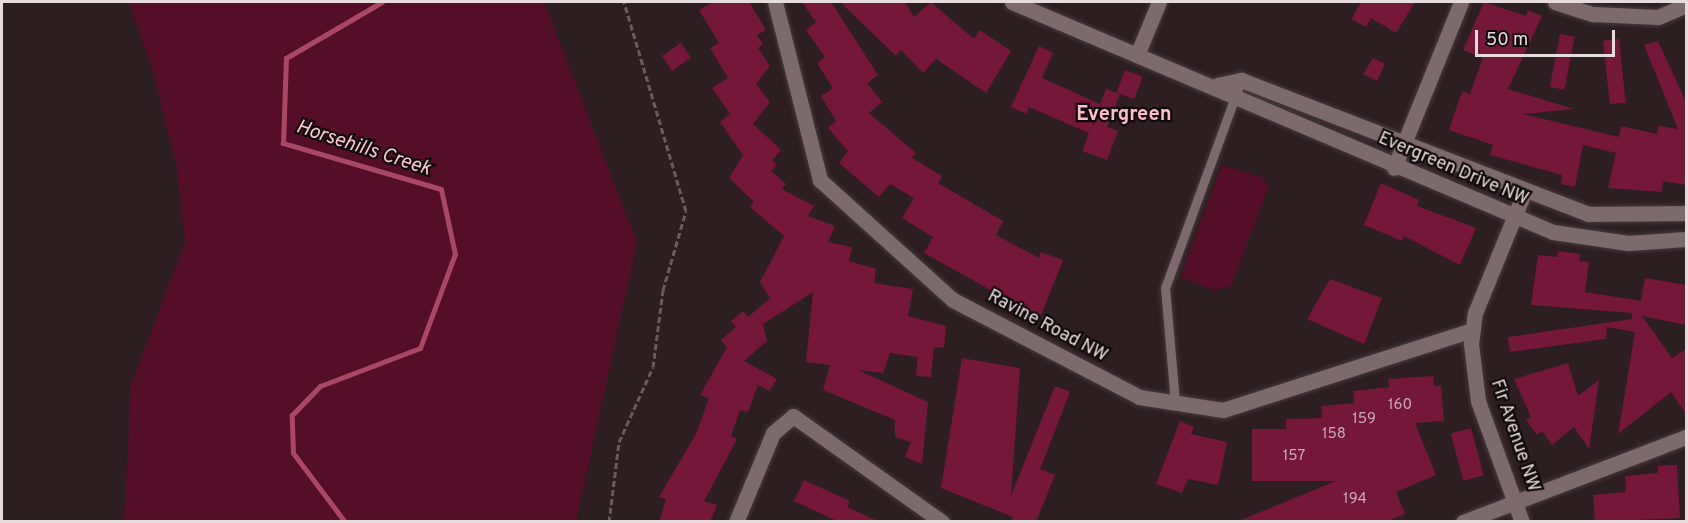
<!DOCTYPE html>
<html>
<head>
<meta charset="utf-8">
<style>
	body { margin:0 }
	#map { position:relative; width:1688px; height:523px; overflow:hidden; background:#2d1e21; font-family:Overpass,sans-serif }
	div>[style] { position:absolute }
	.green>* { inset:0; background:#550e28 }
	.stream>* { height:5px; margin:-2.5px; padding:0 2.5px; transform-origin:2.5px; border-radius:2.5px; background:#a84864 }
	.building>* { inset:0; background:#741739; transform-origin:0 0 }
	.path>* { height:3px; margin-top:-1.5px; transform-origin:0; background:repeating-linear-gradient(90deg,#685a5d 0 6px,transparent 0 9px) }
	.roads { filter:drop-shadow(0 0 2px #463b3d) drop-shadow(0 0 2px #463b3d) }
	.service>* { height:9px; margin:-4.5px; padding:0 4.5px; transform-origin:4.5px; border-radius:4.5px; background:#7c6a6d }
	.minor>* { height:15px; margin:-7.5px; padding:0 7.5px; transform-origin:7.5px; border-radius:7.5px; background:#7c6a6d }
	span { translate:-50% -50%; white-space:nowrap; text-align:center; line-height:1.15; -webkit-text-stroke:4.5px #110a0b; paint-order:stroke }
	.number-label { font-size:15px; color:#caaab4 }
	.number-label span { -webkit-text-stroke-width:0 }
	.street-label { font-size:18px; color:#e6dbdd }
	.neighbourhood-label { font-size:20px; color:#febbca; font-weight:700 }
	.water-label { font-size:20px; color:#fcc6d1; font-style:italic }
	.frame { position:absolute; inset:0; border:3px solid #e6dbdd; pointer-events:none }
	.scale { position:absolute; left:1475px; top:30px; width:140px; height:27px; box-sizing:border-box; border:3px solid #e6dbdd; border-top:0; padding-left:8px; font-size:18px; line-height:21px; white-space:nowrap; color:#e6dbdd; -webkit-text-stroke:4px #110a0b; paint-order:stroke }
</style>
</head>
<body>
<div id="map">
	<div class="green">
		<div style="clip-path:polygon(128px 2px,544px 2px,637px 242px,576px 521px,124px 521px,131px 385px,185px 242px,177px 168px,150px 61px)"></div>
		<div style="clip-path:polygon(1222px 165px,1264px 178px,1268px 189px,1231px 286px,1214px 290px,1180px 277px)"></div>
	</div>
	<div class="stream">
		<div style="left:345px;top:522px;width:86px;rotate:-127deg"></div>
		<div style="left:293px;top:453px;width:38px;rotate:-92deg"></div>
		<div style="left:292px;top:415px;width:40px;rotate:-46deg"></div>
		<div style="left:320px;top:386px;width:107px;rotate:-20.8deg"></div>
		<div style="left:420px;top:348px;width:100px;rotate:-69.6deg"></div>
		<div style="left:455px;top:254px;width:66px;rotate:-102.2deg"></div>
		<div style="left:441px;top:189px;width:165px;rotate:-163.8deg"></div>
		<div style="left:283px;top:143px;width:85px;rotate:-88deg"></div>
		<div style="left:286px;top:58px;width:111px;rotate:-30.3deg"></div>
	</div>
	<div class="building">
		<div style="clip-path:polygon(713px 2px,749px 2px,766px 30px,757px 35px,763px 44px,758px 48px,770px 66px,756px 84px,770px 102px,753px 124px,781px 150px,772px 160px,777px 165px,771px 171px,786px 184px,782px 189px,814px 206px,808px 216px,835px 226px,828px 242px,852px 247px,849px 261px,876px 269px,874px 283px,913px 289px,908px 316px,946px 326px,944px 348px,934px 347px,931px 377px,916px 376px,918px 357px,890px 353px,883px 373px,858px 370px,928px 402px,922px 464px,905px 457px,911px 442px,895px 437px,895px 420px,823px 390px,830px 365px,806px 362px,813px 292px,763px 324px,767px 341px,744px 361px,777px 379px,770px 391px,758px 385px,748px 412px,740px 410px,731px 436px,737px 439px,704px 501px,717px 505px,710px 522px,659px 522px,666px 499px,659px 497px,696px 434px,709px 398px,700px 395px,727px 347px,721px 340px,736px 327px,731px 321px,743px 311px,748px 317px,770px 298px,760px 282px,784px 236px,750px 207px,754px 202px,729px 178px,743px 155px,720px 122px,730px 114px,712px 88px,728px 78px,710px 48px,719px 43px,699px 10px)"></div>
		<div style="clip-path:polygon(802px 2px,831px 2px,878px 75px,867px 83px,882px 102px,869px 113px,916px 153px,912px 158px,942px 176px,938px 183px,1003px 221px,996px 235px,1039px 258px,1041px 252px,1063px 260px,1041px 315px,992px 296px,994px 292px,924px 253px,933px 237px,902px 218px,914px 198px,890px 184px,879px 197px,839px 163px,848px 151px,828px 128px,836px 121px,821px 96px,833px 88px,817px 63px,825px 57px,806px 30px,816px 22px)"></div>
		<div style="clip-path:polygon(840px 2px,905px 2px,914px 17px,931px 2px,974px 39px,980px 30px,1011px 51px,986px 93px,936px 59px,923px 73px,901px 50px,896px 56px)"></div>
		<div style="clip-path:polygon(1361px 2px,1415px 2px,1396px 33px,1371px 18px,1366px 27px,1351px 19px)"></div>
		<div style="clip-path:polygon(1484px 2px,1526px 16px,1528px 10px,1542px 16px,1508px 89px,1574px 109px,1523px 114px,1619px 137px,1621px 126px,1657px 134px,1658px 126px,1678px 129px,1644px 45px,1658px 41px,1686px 102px,1686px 185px,1663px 181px,1662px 192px,1608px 188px,1616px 153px,1583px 145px,1575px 187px,1561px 184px,1562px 175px,1490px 155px,1493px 145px,1449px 130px,1462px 91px,1470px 94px,1483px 58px,1463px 50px)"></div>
		<div style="left:1560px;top:34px;width:15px;height:54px;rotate:11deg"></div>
		<div style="left:1619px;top:39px;width:64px;height:16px;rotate:84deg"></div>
		<div style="left:681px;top:43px;width:18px;height:23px;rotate:56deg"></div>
		<div style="clip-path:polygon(1039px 46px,1053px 53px,1042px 78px,1100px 104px,1106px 89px,1120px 94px,1107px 127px,1118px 131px,1107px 160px,1082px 151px,1089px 133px,1029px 107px,1026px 114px,1011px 107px)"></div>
		<div style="clip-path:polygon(1373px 58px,1385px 64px,1377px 81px,1363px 74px)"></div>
		<div style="left:1125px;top:70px;width:19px;height:24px;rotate:21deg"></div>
		<div style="clip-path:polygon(1381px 183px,1419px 200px,1417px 206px,1476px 228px,1460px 265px,1404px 236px,1402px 241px,1364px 225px)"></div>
		<div style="clip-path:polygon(1558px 251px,1580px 254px,1579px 261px,1589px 262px,1585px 292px,1641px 301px,1645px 278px,1686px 285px,1686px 325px,1642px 316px,1672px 358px,1686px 349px,1686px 414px,1671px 392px,1618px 434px,1635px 332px,1607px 327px,1606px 339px,1510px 352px,1508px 337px,1632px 319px,1632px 313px,1531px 305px,1538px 255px,1557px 257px)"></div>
		<div style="clip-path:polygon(1330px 279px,1382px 298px,1364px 344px,1307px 319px)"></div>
		<div style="clip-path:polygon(962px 358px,1020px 368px,1011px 496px,1055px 386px,1070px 392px,1040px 469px,1055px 475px,1036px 522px,1011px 522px,1013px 517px,941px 488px)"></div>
		<div style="clip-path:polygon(1568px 363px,1578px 396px,1599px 380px,1589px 449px,1574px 427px,1552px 445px,1542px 431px,1537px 435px,1526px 420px,1531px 417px,1514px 379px)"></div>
		<div style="clip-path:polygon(1433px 376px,1434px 386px,1441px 385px,1444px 421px,1415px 423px,1436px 475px,1396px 492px,1405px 514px,1385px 522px,1236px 522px,1336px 481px,1252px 481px,1252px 429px,1286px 429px,1286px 419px,1322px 418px,1321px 406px,1354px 403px,1353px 391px,1389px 387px,1388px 379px)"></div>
		<div style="clip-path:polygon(1180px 421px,1194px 427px,1191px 434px,1227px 442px,1218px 485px,1188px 479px,1182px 493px,1156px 484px)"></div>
		<div style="left:1471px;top:428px;width:49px;height:21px;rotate:75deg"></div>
		<div style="clip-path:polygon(1677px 465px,1680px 518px,1595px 522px,1593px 495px,1626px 492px,1625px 476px,1658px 473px,1658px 466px)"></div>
		<div style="clip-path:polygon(804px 480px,850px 501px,847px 507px,880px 522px,839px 522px,794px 501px)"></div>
	</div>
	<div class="path">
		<div style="left:609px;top:522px;width:81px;rotate:-82.9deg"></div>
		<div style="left:619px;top:442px;width:82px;rotate:-65.6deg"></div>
		<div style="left:653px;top:367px;width:78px;rotate:-82.6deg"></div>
		<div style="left:663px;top:290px;width:82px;rotate:-73.8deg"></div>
		<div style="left:686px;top:211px;width:218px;rotate:-106.5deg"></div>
	</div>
	<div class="roads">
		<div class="service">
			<div style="left:1175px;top:402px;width:114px;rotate:-95deg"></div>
			<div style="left:1165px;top:288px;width:221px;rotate:-69.9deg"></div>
		</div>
		<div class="minor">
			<div style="left:775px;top:2px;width:184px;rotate:75.8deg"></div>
			<div style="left:820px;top:180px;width:179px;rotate:42.1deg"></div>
			<div style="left:953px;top:300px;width:210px;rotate:27.5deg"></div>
			<div style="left:1139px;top:397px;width:85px;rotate:8.8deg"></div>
			<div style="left:1223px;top:410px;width:262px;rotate:-17.8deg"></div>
			<div style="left:1012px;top:2px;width:588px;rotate:23.03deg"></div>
			<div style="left:1553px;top:232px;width:76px;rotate:8.3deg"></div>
			<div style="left:1628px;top:243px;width:58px;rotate:-3.9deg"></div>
			<div style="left:1555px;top:2px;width:40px;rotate:18deg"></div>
			<div style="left:1593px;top:14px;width:65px;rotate:2.6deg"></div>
			<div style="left:1658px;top:17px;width:30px;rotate:-23deg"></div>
			<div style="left:1137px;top:55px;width:57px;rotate:-67.5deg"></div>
			<div style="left:1217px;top:85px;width:25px;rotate:-12deg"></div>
			<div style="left:1241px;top:80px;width:372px;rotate:21.1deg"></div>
			<div style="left:1588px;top:214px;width:98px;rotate:-0.6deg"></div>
			<div style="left:1394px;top:168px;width:179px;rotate:-68deg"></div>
			<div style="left:736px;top:522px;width:96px;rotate:-67.4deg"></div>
			<div style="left:773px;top:433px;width:26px;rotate:-40deg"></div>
			<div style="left:793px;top:416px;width:183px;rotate:35.4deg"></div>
			<div style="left:1463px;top:522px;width:239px;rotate:-20.9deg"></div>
			<div style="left:1522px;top:522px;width:129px;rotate:-110deg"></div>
			<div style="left:1478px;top:401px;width:57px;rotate:-97deg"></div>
			<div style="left:1471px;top:344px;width:31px;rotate:-83deg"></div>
			<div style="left:1475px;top:313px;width:130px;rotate:-67.8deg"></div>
		</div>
	</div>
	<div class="number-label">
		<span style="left:1400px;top:406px">160</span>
		<span style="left:1364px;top:420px">159</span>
		<span style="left:1334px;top:435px">158</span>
		<span style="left:1294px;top:457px">157</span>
		<span style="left:1355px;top:500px">194</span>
	</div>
	<div class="street-label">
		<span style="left:1453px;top:170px;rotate:23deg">Evergreen Drive NW</span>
		<span style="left:1047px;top:327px;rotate:28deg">Ravine Road NW</span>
		<span style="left:1514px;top:436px;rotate:71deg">Fir Avenue NW</span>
	</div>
	<div class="neighbourhood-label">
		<span style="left:1124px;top:115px">Evergreen</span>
	</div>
	<div class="water-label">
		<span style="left:363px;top:149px;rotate:18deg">Horsehills Creek</span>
	</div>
	<div class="frame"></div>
	<div class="scale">50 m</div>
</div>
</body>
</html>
